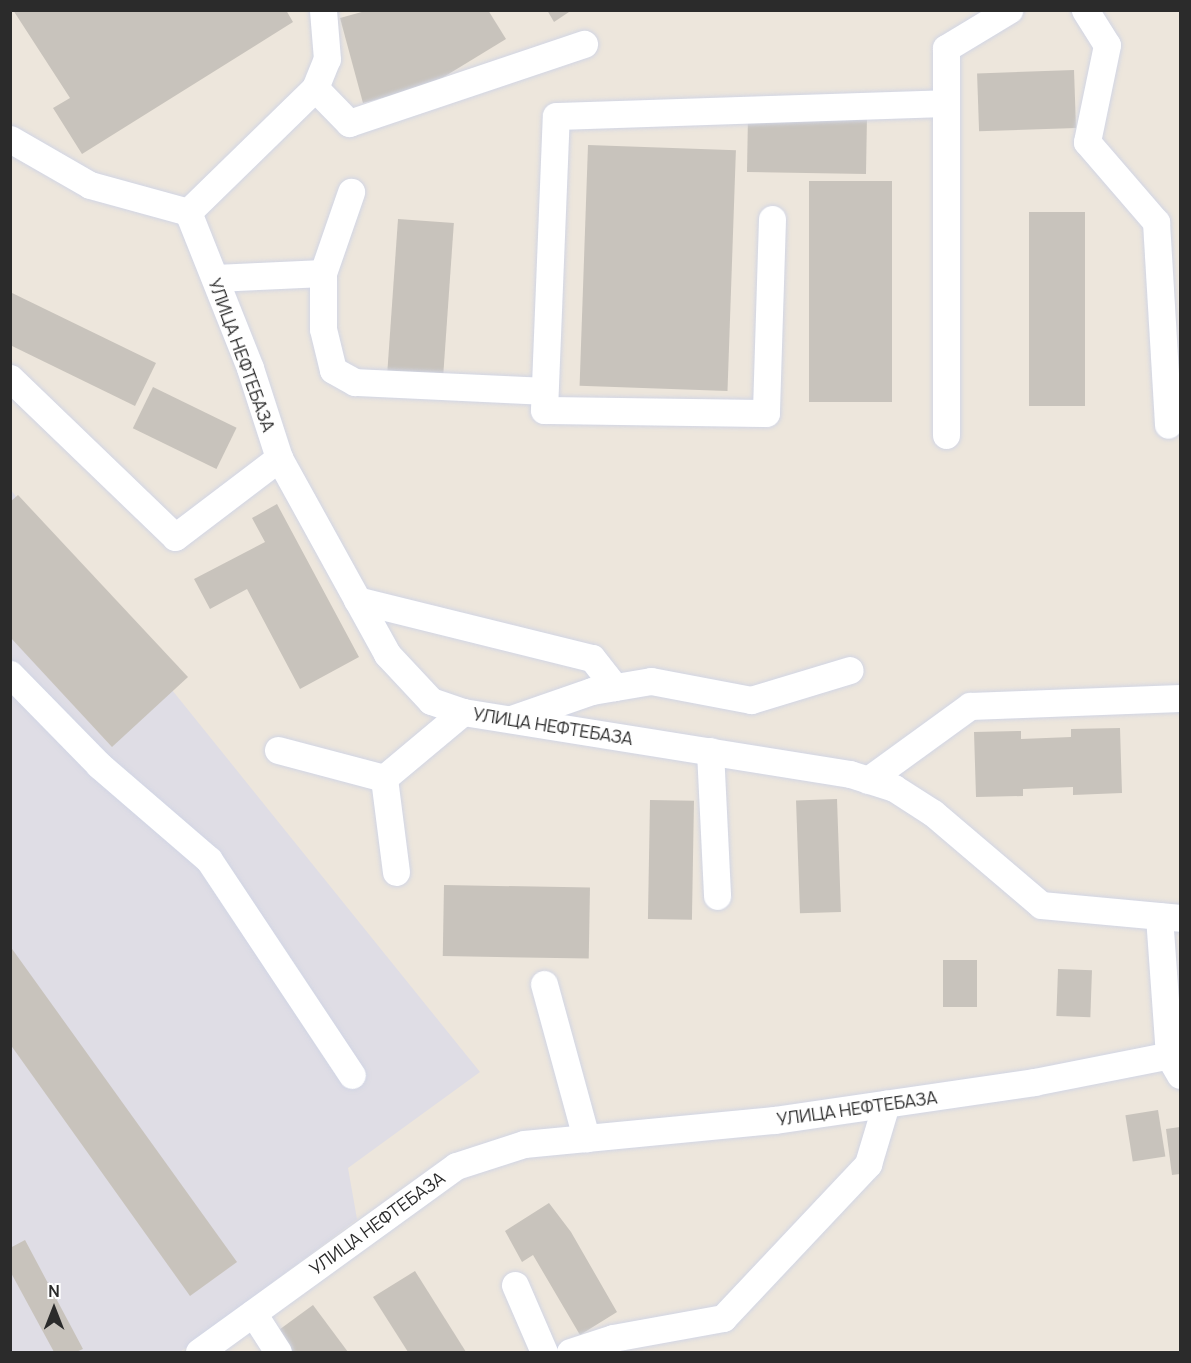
<!DOCTYPE html>
<html>
<head>
<meta charset="utf-8">
<style>
	body { margin:0 }
	#map { position:relative; width:1191px; height:1363px; overflow:hidden; background:#ede6dc; font-family:Manrope,sans-serif }
	div>[style] { position:absolute }
	.industrial>* { inset:0; background:#dfdde5 }
	.building>* { inset:0; background:#c8c3bc; transform-origin:0 0 }
	.roads { filter:drop-shadow(0 0 2px #d1d5e4) drop-shadow(0 0 2px #d1d5e4) }
	.minor>* { height:27px; margin:-13.5px; padding:0 13.5px; transform-origin:13.5px; border-radius:13.5px; background:#fff }
	span { translate:-50% -50%; white-space:nowrap; text-align:center; line-height:1.15; -webkit-text-stroke:4.5px #fff; paint-order:stroke }
	.street-label { font-size:18px; color:#2b2b2b }
	.frame { position:absolute; inset:0; border:12px solid #2b2b2b; pointer-events:none }
	.north { position:absolute; left:24px; top:1279px; width:60px; height:60px; -webkit-text-stroke:4px #fff; paint-order:stroke; rotate:0deg; font-size:16px; font-weight:700; line-height:24px; text-align:center; color:#2b2b2b }
	.north::after { content:''; display:block; margin:auto; width:21px; height:27px; background:#2b2b2b; clip-path:polygon(50% 0,100% 100%,50% 72%,0 100%) }
</style>
</head>
<body>
<div id="map">
	<div class="industrial">
		<div style="clip-path:polygon(10px 489px,480px 1072px,348px 1168px,357px 1219px,180px 1352px,11px 1352px)"></div>
	</div>
	<div class="building">
		<div style="clip-path:polygon(13px 10px,286px 10px,293px 22px,82px 154px,53px 108px,70px 98px)"></div>
		<div style="clip-path:polygon(369px 10px,488px 10px,506px 39px,429px 86px,363px 103px,340px 18px)"></div>
		<div style="clip-path:polygon(547px 10px,572px 10px,554px 22px)"></div>
		<div style="left:1074px;top:70px;width:58px;height:97px;rotate:88deg"></div>
		<div style="left:748px;top:115px;width:119px;height:57px;rotate:1deg"></div>
		<div style="left:588px;top:145px;width:148px;height:241px;rotate:2deg"></div>
		<div style="left:809px;top:181px;width:83px;height:221px"></div>
		<div style="left:1029px;top:212px;width:56px;height:194px"></div>
		<div style="left:398px;top:219px;width:56px;height:153px;rotate:4deg"></div>
		<div style="clip-path:polygon(10px 292px,156px 363px,135px 406px,10px 345px)"></div>
		<div style="left:153px;top:387px;width:93px;height:46px;rotate:26deg"></div>
		<div style="clip-path:polygon(18px 495px,188px 677px,112px 747px,10px 637px,10px 502px)"></div>
		<div style="clip-path:polygon(277px 504px,359px 657px,300px 689px,247px 589px,210px 609px,194px 579px,265px 542px,252px 518px)"></div>
		<div style="clip-path:polygon(1120px 728px,1122px 793px,1073px 795px,1073px 787px,1023px 789px,1023px 796px,976px 797px,974px 732px,1021px 731px,1021px 739px,1071px 737px,1071px 729px)"></div>
		<div style="left:837px;top:799px;width:113px;height:41px;rotate:88deg"></div>
		<div style="left:650px;top:800px;width:44px;height:119px;rotate:1deg"></div>
		<div style="left:444px;top:885px;width:146px;height:71px;rotate:1deg"></div>
		<div style="clip-path:polygon(10px 946px,237px 1262px,190px 1296px,10px 1044px)"></div>
		<div style="left:943px;top:960px;width:34px;height:47px"></div>
		<div style="left:1058px;top:969px;width:34px;height:47px;rotate:2deg"></div>
		<div style="left:1158px;top:1110px;width:47px;height:33px;rotate:81deg"></div>
		<div style="clip-path:polygon(1180px 1127px,1180px 1174px,1172px 1175px,1166px 1129px)"></div>
		<div style="clip-path:polygon(549px 1203px,571px 1232px,617px 1312px,580px 1335px,533px 1255px,522px 1262px,505px 1231px)"></div>
		<div style="clip-path:polygon(25px 1240px,83px 1349px,76px 1352px,54px 1352px,10px 1271px,10px 1248px)"></div>
		<div style="clip-path:polygon(415px 1271px,466px 1352px,408px 1352px,373px 1297px)"></div>
		<div style="clip-path:polygon(313px 1305px,348px 1352px,285px 1352px,272px 1335px)"></div>
	</div>
	<div class="roads">
		<div class="minor">
			<div style="left:1085px;top:10px;width:41px;rotate:57.8deg"></div>
			<div style="left:1107px;top:45px;width:99px;rotate:101.7deg"></div>
			<div style="left:1087px;top:142px;width:106px;rotate:49.2deg"></div>
			<div style="left:1156px;top:222px;width:203px;rotate:86.6deg"></div>
			<div style="left:315px;top:88px;width:49px;rotate:45.8deg"></div>
			<div style="left:349px;top:123px;width:248px;rotate:-18.6deg"></div>
			<div style="left:10px;top:139px;width:92px;rotate:29.9deg"></div>
			<div style="left:90px;top:185px;width:102px;rotate:15.4deg"></div>
			<div style="left:188px;top:212px;width:168px;rotate:68.3deg"></div>
			<div style="left:250px;top:368px;width:95px;rotate:72.1deg"></div>
			<div style="left:279px;top:458px;width:224px;rotate:61.1deg"></div>
			<div style="left:387px;top:654px;width:64px;rotate:46.9deg"></div>
			<div style="left:431px;top:701px;width:34px;rotate:19deg"></div>
			<div style="left:463px;top:712px;width:392px;rotate:9.1deg"></div>
			<div style="left:850px;top:774px;width:46px;rotate:17.7deg"></div>
			<div style="left:894px;top:788px;width:46px;rotate:32.7deg"></div>
			<div style="left:933px;top:813px;width:142px;rotate:40.4deg"></div>
			<div style="left:1041px;top:905px;width:140px;rotate:5.3deg"></div>
			<div style="left:188px;top:212px;width:177px;rotate:-44.3deg"></div>
			<div style="left:315px;top:88px;width:31px;rotate:-68deg"></div>
			<div style="left:327px;top:59px;width:49px;rotate:-94.7deg"></div>
			<div style="left:772px;top:219px;width:194px;rotate:91.8deg"></div>
			<div style="left:766px;top:413px;width:222px;rotate:-179.2deg"></div>
			<div style="left:544px;top:410px;width:294px;rotate:-87.7deg"></div>
			<div style="left:556px;top:116px;width:390px;rotate:-1.9deg"></div>
			<div style="left:323px;top:273px;width:86px;rotate:-70.9deg"></div>
			<div style="left:215px;top:278px;width:108px;rotate:-2.7deg"></div>
			<div style="left:323px;top:273px;width:56px;rotate:90deg"></div>
			<div style="left:323px;top:329px;width:42px;rotate:76.3deg"></div>
			<div style="left:333px;top:370px;width:25px;rotate:29deg"></div>
			<div style="left:355px;top:382px;width:189px;rotate:2.7deg"></div>
			<div style="left:10px;top:378px;width:229px;rotate:43.9deg"></div>
			<div style="left:175px;top:537px;width:131px;rotate:-37.2deg"></div>
			<div style="left:946px;top:435px;width:387px;rotate:-90deg"></div>
			<div style="left:946px;top:48px;width:74px;rotate:-31.1deg"></div>
			<div style="left:357px;top:600px;width:242px;rotate:13.9deg"></div>
			<div style="left:592px;top:658px;width:37px;rotate:52deg"></div>
			<div style="left:10px;top:674px;width:127px;rotate:45.6deg"></div>
			<div style="left:99px;top:765px;width:145px;rotate:40.8deg"></div>
			<div style="left:209px;top:860px;width:258px;rotate:56.4deg"></div>
			<div style="left:514px;top:718px;width:83px;rotate:-19.1deg"></div>
			<div style="left:592px;top:691px;width:60px;rotate:-9.6deg"></div>
			<div style="left:651px;top:681px;width:102px;rotate:10.8deg"></div>
			<div style="left:751px;top:700px;width:103px;rotate:-16.9deg"></div>
			<div style="left:278px;top:750px;width:110px;rotate:14.8deg"></div>
			<div style="left:710px;top:751px;width:145px;rotate:87.2deg"></div>
			<div style="left:868px;top:780px;width:126px;rotate:-36deg"></div>
			<div style="left:970px;top:706px;width:210px;rotate:-2.2deg"></div>
			<div style="left:396px;top:872px;width:95px;rotate:-97.3deg"></div>
			<div style="left:384px;top:778px;width:103px;rotate:-39.9deg"></div>
			<div style="left:1159px;top:916px;width:140px;rotate:85.9deg"></div>
			<div style="left:1169px;top:1056px;width:22px;rotate:60deg"></div>
			<div style="left:544px;top:984px;width:160px;rotate:74.7deg"></div>
			<div style="left:515px;top:1285px;width:73px;rotate:66.6deg"></div>
			<div style="left:253px;top:1313px;width:46px;rotate:57.3deg"></div>
			<div style="left:199px;top:1352px;width:317px;rotate:-35.9deg"></div>
			<div style="left:456px;top:1166px;width:71px;rotate:-17.9deg"></div>
			<div style="left:524px;top:1144px;width:252px;rotate:-5.5deg"></div>
			<div style="left:775px;top:1120px;width:262px;rotate:-8.3deg"></div>
			<div style="left:1034px;top:1082px;width:149px;rotate:-11.2deg"></div>
			<div style="left:570px;top:1352px;width:45px;rotate:-18deg"></div>
			<div style="left:613px;top:1338px;width:112px;rotate:-10.3deg"></div>
			<div style="left:723px;top:1318px;width:212px;rotate:-46.7deg"></div>
			<div style="left:868px;top:1164px;width:63px;rotate:-73.3deg"></div>
		</div>
	</div>
	<div class="street-label">
		<span style="left:242px;top:355px;rotate:70deg">УЛИЦА НЕФТЕБАЗА</span>
		<span style="left:553px;top:726px;rotate:9deg">УЛИЦА НЕФТЕБАЗА</span>
		<span style="left:857px;top:1108px;rotate:-8deg">УЛИЦА НЕФТЕБАЗА</span>
		<span style="left:377px;top:1223px;rotate:-36deg">УЛИЦА НЕФТЕБАЗА</span>
	</div>
	<div class="frame"></div>
	<div class="north">N</div>
</div>
</body>
</html>
